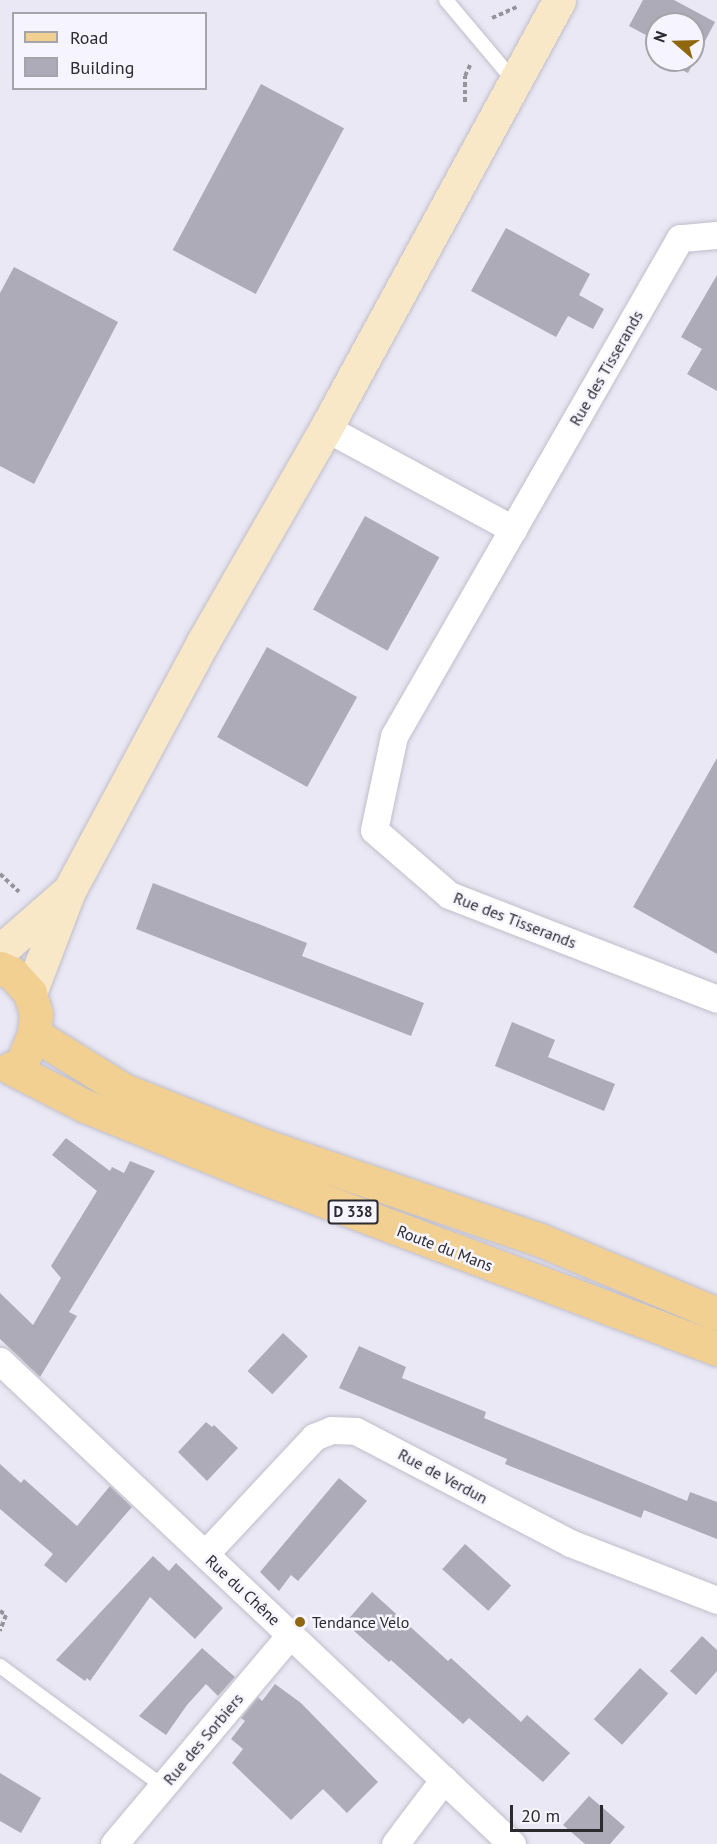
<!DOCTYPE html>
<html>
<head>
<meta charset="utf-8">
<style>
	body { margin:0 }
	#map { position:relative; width:717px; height:1844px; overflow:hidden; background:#e9e8f4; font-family:"PT Sans",sans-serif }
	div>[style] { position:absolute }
	.building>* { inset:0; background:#adabb7; transform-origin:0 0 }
	.path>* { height:4px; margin-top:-2px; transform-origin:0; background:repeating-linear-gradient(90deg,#95949c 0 4.5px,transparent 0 7.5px) }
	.roads { filter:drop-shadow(0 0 2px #c0beca) drop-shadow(0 0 2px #c0beca) }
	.lane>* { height:14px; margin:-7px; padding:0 7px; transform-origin:7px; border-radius:7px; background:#fff }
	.street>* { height:27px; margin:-13.5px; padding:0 13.5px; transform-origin:13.5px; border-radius:13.5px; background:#fff }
	.secondary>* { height:33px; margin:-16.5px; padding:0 16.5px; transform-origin:16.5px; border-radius:16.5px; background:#f8e8c8 }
	.primary>* { height:33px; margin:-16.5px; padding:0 16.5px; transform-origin:16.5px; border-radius:16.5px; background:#f1d092 }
	.dots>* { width:16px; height:16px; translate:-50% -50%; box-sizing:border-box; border:3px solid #f6f5ff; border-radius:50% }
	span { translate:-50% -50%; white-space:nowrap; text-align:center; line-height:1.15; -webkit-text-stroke:5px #f6f5ff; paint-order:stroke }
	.shield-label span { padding:2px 4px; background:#f6f5ff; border:2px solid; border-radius:4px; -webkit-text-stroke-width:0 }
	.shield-label { font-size:15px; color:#2b2a2e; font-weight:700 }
	.street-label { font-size:16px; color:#2b2a2e }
	.poi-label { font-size:16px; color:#2b2a2e }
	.left { translate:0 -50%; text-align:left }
	.legend { position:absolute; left:12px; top:12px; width:195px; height:78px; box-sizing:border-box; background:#f6f5ff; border:2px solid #a5a4ab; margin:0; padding:8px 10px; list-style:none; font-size:18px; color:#2b2a2e }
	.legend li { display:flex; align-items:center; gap:12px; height:30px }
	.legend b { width:30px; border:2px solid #a5a4ab }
	.north { position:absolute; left:645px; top:12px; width:60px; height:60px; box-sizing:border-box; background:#f6f5ff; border:2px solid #a5a4ab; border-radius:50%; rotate:290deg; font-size:16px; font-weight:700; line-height:24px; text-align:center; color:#2b2a2e }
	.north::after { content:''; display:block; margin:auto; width:21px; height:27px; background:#90670e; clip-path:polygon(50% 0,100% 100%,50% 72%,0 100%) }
	.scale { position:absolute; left:510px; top:1805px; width:93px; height:27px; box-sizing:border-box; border:3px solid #2b2a2e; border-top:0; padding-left:8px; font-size:18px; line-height:21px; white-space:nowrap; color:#2b2a2e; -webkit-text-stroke:4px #f6f5ff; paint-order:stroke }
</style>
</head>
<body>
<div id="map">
	<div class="building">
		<div style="clip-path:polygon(643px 0,674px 0,715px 22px,688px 73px,664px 61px,693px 60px,693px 24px,657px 24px,657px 41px,629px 26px)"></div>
		<div style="left:261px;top:84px;width:94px;height:188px;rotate:28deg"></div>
		<div style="clip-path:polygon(506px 228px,590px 274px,579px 295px,604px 309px,593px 329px,568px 316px,556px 337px,471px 291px)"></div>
		<div style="clip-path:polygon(14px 267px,118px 322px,34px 484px,0 466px,0 293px)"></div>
		<div style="clip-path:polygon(717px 275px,717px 391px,687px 374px,702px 349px,681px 337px)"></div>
		<div style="left:365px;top:516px;width:85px;height:107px;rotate:29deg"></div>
		<div style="left:267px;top:647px;width:103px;height:103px;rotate:29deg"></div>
		<div style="clip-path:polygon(717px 758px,717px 954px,633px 907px)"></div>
		<div style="clip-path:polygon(153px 883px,307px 943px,302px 956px,424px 1003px,411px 1036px,136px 929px)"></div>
		<div style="clip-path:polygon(512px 1022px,555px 1040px,548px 1057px,615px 1084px,604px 1111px,495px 1066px)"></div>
		<div style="clip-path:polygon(66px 1138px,110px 1171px,112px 1167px,124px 1173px,130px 1161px,155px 1171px,69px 1312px,77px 1316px,40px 1377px,0 1339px,0 1293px,33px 1325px,61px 1278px,51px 1266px,97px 1191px,52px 1155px)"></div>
		<div style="left:283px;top:1333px;width:34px;height:52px;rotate:43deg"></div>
		<div style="clip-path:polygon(359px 1346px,406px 1367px,402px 1378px,486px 1412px,484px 1418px,687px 1501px,690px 1492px,717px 1502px,717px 1539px,644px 1510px,641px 1518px,505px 1464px,507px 1459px,339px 1388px)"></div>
		<div style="clip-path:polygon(206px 1422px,212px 1427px,214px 1425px,238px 1448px,207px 1481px,178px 1452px)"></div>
		<div style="clip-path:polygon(0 1464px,21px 1483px,24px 1479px,77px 1526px,110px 1486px,132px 1507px,66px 1583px,44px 1565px,53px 1554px,0 1509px)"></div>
		<div style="clip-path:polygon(339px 1478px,367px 1501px,298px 1581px,291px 1575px,279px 1591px,260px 1572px)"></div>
		<div style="left:465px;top:1544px;width:62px;height:34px;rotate:42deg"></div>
		<div style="clip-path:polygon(153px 1556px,169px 1571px,176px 1563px,223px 1608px,195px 1639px,150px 1597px,90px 1681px,87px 1678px,85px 1681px,56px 1660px)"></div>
		<div style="clip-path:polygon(372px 1592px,448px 1661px,451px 1658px,521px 1722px,527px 1715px,570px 1753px,543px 1782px,469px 1718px,463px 1724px,391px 1660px,389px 1662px,345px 1623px)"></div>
		<div style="clip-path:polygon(702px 1636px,717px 1650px,717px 1671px,696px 1695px,670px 1671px)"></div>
		<div style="clip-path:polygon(202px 1648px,235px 1677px,218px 1696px,206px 1684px,187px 1705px,166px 1735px,139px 1716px)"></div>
		<div style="left:640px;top:1668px;width:38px;height:69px;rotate:42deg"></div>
		<div style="clip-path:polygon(275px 1684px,301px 1703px,378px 1782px,347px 1813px,323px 1789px,291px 1820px,232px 1763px,243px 1749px,231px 1739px,245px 1721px,241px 1718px,258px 1697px,262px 1701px)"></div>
		<div style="clip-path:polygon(0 1773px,41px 1798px,21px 1833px,0 1821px)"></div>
		<div style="clip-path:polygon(589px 1796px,625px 1827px,610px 1844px,585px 1844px,563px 1825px)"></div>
	</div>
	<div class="path">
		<div style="left:492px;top:18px;width:27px;rotate:-24deg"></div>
		<div style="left:465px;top:102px;width:26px;rotate:-90deg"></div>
		<div style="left:465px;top:76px;width:14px;rotate:-65deg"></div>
		<div style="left:0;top:874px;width:26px;rotate:43deg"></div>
		<div style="left:0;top:1611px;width:7px;rotate:34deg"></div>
		<div style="left:6px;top:1615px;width:17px;rotate:111deg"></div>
	</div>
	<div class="roads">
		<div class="lane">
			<div style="left:446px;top:0;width:106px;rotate:50deg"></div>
			<div style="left:0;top:1666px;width:202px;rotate:36.4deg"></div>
		</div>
		<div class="street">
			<div style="left:717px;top:235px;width:37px;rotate:175deg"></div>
			<div style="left:680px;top:238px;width:574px;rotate:119.87deg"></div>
			<div style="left:394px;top:736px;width:96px;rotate:102deg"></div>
			<div style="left:374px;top:830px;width:99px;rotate:40.9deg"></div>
			<div style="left:449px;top:895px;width:287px;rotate:21.2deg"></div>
			<div style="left:326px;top:428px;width:213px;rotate:28.4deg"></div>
			<div style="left:0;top:1361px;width:704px;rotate:43.33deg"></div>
			<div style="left:205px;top:1554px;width:160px;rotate:-47deg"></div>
			<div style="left:314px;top:1437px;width:18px;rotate:-22deg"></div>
			<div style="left:331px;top:1430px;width:25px;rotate:2deg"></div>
			<div style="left:356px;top:1431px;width:242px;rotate:27.6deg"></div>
			<div style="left:570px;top:1543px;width:158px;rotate:21.2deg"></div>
			<div style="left:114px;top:1844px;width:275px;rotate:-49.9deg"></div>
			<div style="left:395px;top:1844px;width:81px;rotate:-53deg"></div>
		</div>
		<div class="secondary">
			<div style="left:0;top:951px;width:86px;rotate:-41.2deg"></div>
			<div style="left:30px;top:993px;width:109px;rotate:-69.1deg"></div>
			<div style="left:69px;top:891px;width:283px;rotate:-61.7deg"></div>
			<div style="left:203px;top:642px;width:247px;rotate:-60.1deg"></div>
			<div style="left:326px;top:428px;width:487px;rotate:-61.4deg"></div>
		</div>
		<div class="primary">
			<div style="left:0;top:968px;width:13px;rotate:23deg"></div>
			<div style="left:12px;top:973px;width:27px;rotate:48deg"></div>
			<div style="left:30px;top:993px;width:22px;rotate:74deg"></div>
			<div style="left:36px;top:1014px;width:20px;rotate:96deg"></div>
			<div style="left:34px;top:1034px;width:21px;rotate:113deg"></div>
			<div style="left:34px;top:1034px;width:106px;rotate:31.9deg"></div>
			<div style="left:124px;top:1090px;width:149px;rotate:21.6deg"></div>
			<div style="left:263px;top:1145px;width:291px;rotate:18.9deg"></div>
			<div style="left:538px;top:1239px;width:194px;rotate:22.7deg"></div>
			<div style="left:11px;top:1068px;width:83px;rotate:27.2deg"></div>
			<div style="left:85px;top:1106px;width:173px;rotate:22.1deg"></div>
			<div style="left:245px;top:1171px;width:504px;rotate:20.66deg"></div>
		</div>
	</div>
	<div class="dots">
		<div style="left:300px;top:1622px;background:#90670e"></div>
	</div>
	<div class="shield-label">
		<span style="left:353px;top:1212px">D 338</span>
	</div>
	<div class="street-label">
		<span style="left:606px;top:368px;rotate:-60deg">Rue des Tisserands</span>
		<span style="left:515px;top:920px;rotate:21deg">Rue des Tisserands</span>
		<span style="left:445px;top:1248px;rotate:21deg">Route du Mans</span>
		<span style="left:443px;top:1476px;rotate:28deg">Rue de Verdun</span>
		<span style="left:243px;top:1590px;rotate:43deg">Rue du Chêne</span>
		<span style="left:203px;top:1739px;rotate:-50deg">Rue des Sorbiers</span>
	</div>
	<div class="poi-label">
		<span class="left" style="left:312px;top:1622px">Tendance Velo</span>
	</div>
	<ul class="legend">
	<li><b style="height:8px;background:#f1d092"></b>Road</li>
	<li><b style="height:16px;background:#adabb7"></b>Building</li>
	</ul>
	<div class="north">N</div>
	<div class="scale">20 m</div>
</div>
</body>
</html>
